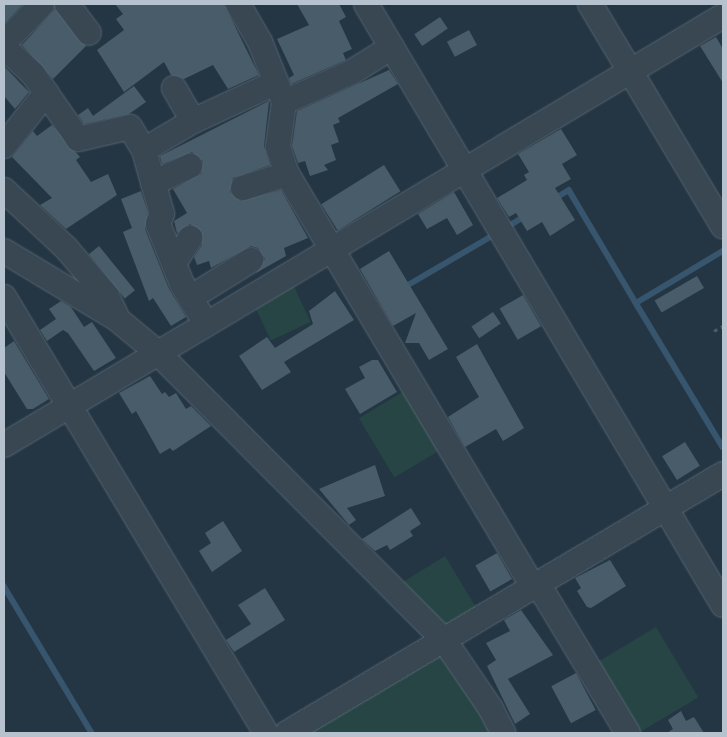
<!DOCTYPE html>
<html>
<head>
<meta charset="utf-8">
<style>
	body { margin:0 }
	#map { position:relative; width:727px; height:737px; overflow:hidden; background:#243644; font-family:"Fira Sans",sans-serif }
	div>[style] { position:absolute }
	.green>* { inset:0; background:#264544; transform-origin:0 0 }
	.stream>* { height:5.5px; margin:-2.75px; padding:0 2.75px; transform-origin:2.75px; border-radius:2.75px; background:#37556d }
	.building>* { inset:0; background:#485c6a; transform-origin:0 0 }
	.path>* { height:3px; margin-top:-1.5px; transform-origin:0; background:repeating-linear-gradient(90deg,#456160 0 4px,transparent 0 8px) }
	.roads { filter:drop-shadow(0 0 1px #576571) drop-shadow(0 0 1px #576571) }
	.minor>* { height:24px; margin:-12px; padding:0 12px; transform-origin:12px; border-radius:12px; background:#394753 }
	span { translate:-50% -50%; white-space:nowrap; text-align:center; line-height:1.15; -webkit-text-stroke:4px #1d2c39; paint-order:stroke }
	.frame { position:absolute; inset:0; border:5px solid #b6c2cd; pointer-events:none }
</style>
</head>
<body>
<div id="map">
	<div class="green">
		<div style="left:292px;top:282px;width:44px;height:44px;rotate:65deg"></div>
		<div style="left:406px;top:390px;width:69px;height:55px;rotate:59deg"></div>
		<div style="clip-path:polygon(445px 556px,477px 609px,449px 626px,438px 623px,398px 585px)"></div>
		<div style="left:656px;top:627px;width:82px;height:71px;rotate:59deg"></div>
		<div style="clip-path:polygon(431px 654px,444px 655px,495px 733px,313px 733px,312px 727px)"></div>
	</div>
	<div class="stream">
		<div style="left:554px;top:199px;width:17px;rotate:-31deg"></div>
		<div style="left:569px;top:190px;width:131px;rotate:59.3deg"></div>
		<div style="left:636px;top:303px;width:101px;rotate:-30.9deg"></div>
		<div style="left:509px;top:226px;width:19px;rotate:-32deg"></div>
		<div style="left:403px;top:288px;width:103px;rotate:-30.3deg"></div>
		<div style="left:636px;top:303px;width:168px;rotate:58.9deg"></div>
		<div style="left:4px;top:586px;width:171px;rotate:59.1deg"></div>
	</div>
	<div class="building">
		<div style="clip-path:polygon(4px 4px,23px 4px,4px 24px)"></div>
		<div style="clip-path:polygon(115px 4px,224px 4px,259px 75px,228px 89px,213px 65px,184px 79px,171px 75px,164px 62px,124px 92px,97px 50px,124px 30px,116px 19px,123px 14px)"></div>
		<div style="clip-path:polygon(297px 4px,339px 4px,346px 17px,339px 21px,352px 49px,343px 53px,346px 60px,291px 84px,289px 78px,294px 75px,277px 39px,309px 25px)"></div>
		<div style="clip-path:polygon(55px 9px,86px 46px,53px 79px,22px 45px)"></div>
		<div style="left:440px;top:17px;width:14px;height:31px;rotate:56deg"></div>
		<div style="left:469px;top:30px;width:17px;height:25px;rotate:62deg"></div>
		<div style="clip-path:polygon(716px 37px,723px 49px,723px 83px,700px 46px)"></div>
		<div style="clip-path:polygon(4px 66px,29px 92px,15px 109px,4px 96px)"></div>
		<div style="clip-path:polygon(389px 70px,398px 84px,338px 118px,340px 122px,333px 125px,339px 142px,331px 145px,336px 160px,324px 165px,328px 170px,310px 176px,305px 161px,298px 163px,292px 146px,297px 111px)"></div>
		<div style="clip-path:polygon(134px 86px,146px 102px,129px 114px,84px 124px,78px 115px,88px 108px,93px 116px)"></div>
		<div style="clip-path:polygon(269px 101px,264px 146px,270px 165px,233px 178px,230px 192px,241px 201px,281px 190px,308px 238px,284px 248px,286px 256px,256px 273px,265px 259px,258px 248px,251px 246px,211px 268px,209px 261px,197px 265px,194px 257px,202px 245px,202px 232px,190px 224px,177px 233px,174px 221px,187px 213px,173px 189px,201px 174px,203px 161px,192px 152px,162px 164px,160px 156px)"></div>
		<div style="clip-path:polygon(52px 125px,80px 157px,76px 160px,91px 182px,108px 174px,117px 195px,66px 229px,40px 205px,52px 198px,12px 157px,33px 131px,37px 136px)"></div>
		<div style="clip-path:polygon(561px 129px,577px 155px,562px 164px,571px 179px,555px 188px,575px 220px,550px 236px,542px 222px,527px 231px,516px 213px,509px 217px,497px 198px,527px 180px,524px 175px,529px 172px,518px 154px)"></div>
		<div style="left:384px;top:165px;width:31px;height:74px;rotate:58deg"></div>
		<div style="clip-path:polygon(141px 191px,148px 213px,145px 229px,169px 289px,186px 317px,171px 326px,153px 298px,149px 301px,123px 232px,132px 228px,121px 199px)"></div>
		<div style="clip-path:polygon(454px 192px,473px 225px,457px 235px,447px 218px,427px 229px,418px 214px)"></div>
		<div style="left:99px;top:246px;width:57px;height:13px;rotate:51deg"></div>
		<div style="clip-path:polygon(389px 251px,448px 349px,429px 360px,419px 343px,405px 343px,416px 313px,393px 326px,360px 269px)"></div>
		<div style="left:697px;top:276px;width:14px;height:49px;rotate:60deg"></div>
		<div style="clip-path:polygon(335px 291px,354px 320px,284px 362px,291px 372px,262px 390px,239px 356px,267px 337px,275px 348px,313px 324px,309px 311px)"></div>
		<div style="left:523px;top:295px;width:36px;height:27px;rotate:60deg"></div>
		<div style="clip-path:polygon(61px 301px,71px 307px,84px 327px,92px 322px,116px 358px,94px 371px,68px 333px,63px 330px,47px 341px,40px 330px,56px 319px,49px 309px)"></div>
		<div style="left:493px;top:312px;width:14px;height:26px;rotate:56deg"></div>
		<div style="clip-path:polygon(14px 341px,49px 399px,33px 409px,27px 409px,4px 372px,4px 348px)"></div>
		<div style="clip-path:polygon(477px 344px,524px 428px,503px 441px,496px 429px,465px 447px,448px 417px,479px 397px,456px 357px)"></div>
		<div style="clip-path:polygon(372px 360px,378px 360px,397px 392px,360px 414px,345px 389px,365px 378px,359px 367px)"></div>
		<div style="clip-path:polygon(150px 376px,162px 394px,165px 392px,169px 397px,176px 393px,186px 409px,191px 406px,211px 426px,173px 451px,170px 448px,160px 454px,136px 411px,132px 414px,119px 393px)"></div>
		<div style="left:685px;top:442px;width:28px;height:27px;rotate:58deg"></div>
		<div style="clip-path:polygon(375px 465px,385px 496px,347px 508px,356px 520px,349px 525px,319px 489px)"></div>
		<div style="clip-path:polygon(411px 508px,421px 524px,410px 531px,413px 536px,390px 550px,387px 545px,375px 551px,362px 539px)"></div>
		<div style="clip-path:polygon(223px 521px,242px 551px,212px 572px,199px 551px,211px 543px,205px 533px)"></div>
		<div style="left:497px;top:553px;width:30px;height:25px;rotate:60deg"></div>
		<div style="clip-path:polygon(610px 560px,626px 586px,591px 608px,587px 607px,577px 591px,581px 588px,575px 578px)"></div>
		<div style="clip-path:polygon(265px 588px,285px 620px,234px 652px,226px 640px,251px 624px,238px 605px)"></div>
		<div style="clip-path:polygon(521px 610px,553px 655px,508px 679px,530px 714px,515px 724px,487px 666px,496px 660px,486px 643px,510px 631px,504px 620px)"></div>
		<div style="left:576px;top:673px;width:42px;height:28px;rotate:62deg"></div>
		<div style="clip-path:polygon(681px 711px,686px 721px,694px 717px,704px 733px,667px 733px,673px 729px,668px 720px)"></div>
	</div>
	<div class="path">
		<div style="left:714px;top:331px;width:10px;rotate:-29deg"></div>
	</div>
	<div class="roads">
		<div class="minor">
			<div style="left:67px;top:4px;width:36px;rotate:53deg"></div>
			<div style="left:238px;top:4px;width:44px;rotate:59.9deg"></div>
			<div style="left:260px;top:42px;width:65px;rotate:68.2deg"></div>
			<div style="left:284px;top:102px;width:45px;rotate:97.6deg"></div>
			<div style="left:278px;top:147px;width:28px;rotate:72deg"></div>
			<div style="left:287px;top:174px;width:481px;rotate:59.2deg"></div>
			<div style="left:366px;top:4px;width:699px;rotate:59.29deg"></div>
			<div style="left:590px;top:4px;width:259px;rotate:59.1deg"></div>
			<div style="left:4px;top:43px;width:54px;rotate:-45.7deg"></div>
			<div style="left:4px;top:47px;width:40px;rotate:43deg"></div>
			<div style="left:33px;top:74px;width:79px;rotate:55.3deg"></div>
			<div style="left:78px;top:139px;width:53px;rotate:-13deg"></div>
			<div style="left:130px;top:127px;width:27px;rotate:59deg"></div>
			<div style="left:144px;top:150px;width:66px;rotate:74.3deg"></div>
			<div style="left:162px;top:214px;width:11px;rotate:112deg"></div>
			<div style="left:158px;top:224px;width:65px;rotate:68.2deg"></div>
			<div style="left:182px;top:284px;width:47px;rotate:59deg"></div>
			<div style="left:174px;top:88px;width:38px;rotate:60deg"></div>
			<div style="left:284px;top:102px;width:74px;rotate:-23.8deg"></div>
			<div style="left:352px;top:72px;width:47px;rotate:-32deg"></div>
			<div style="left:4px;top:146px;width:68px;rotate:-51.6deg"></div>
			<div style="left:144px;top:150px;width:57px;rotate:-30.6deg"></div>
			<div style="left:193px;top:121px;width:90px;rotate:-24.9deg"></div>
			<div style="left:153px;top:183px;width:41px;rotate:-24.7deg"></div>
			<div style="left:243px;top:188px;width:46px;rotate:-17.7deg"></div>
			<div style="left:4px;top:190px;width:85px;rotate:43.1deg"></div>
			<div style="left:66px;top:248px;width:63px;rotate:49.5deg"></div>
			<div style="left:107px;top:296px;width:23px;rotate:65deg"></div>
			<div style="left:4px;top:251px;width:132px;rotate:31deg"></div>
			<div style="left:117px;top:319px;width:53px;rotate:39.7deg"></div>
			<div style="left:158px;top:353px;width:405px;rotate:45.1deg"></div>
			<div style="left:444px;top:640px;width:83px;rotate:55.7deg"></div>
			<div style="left:491px;top:709px;width:27px;rotate:63deg"></div>
			<div style="left:174px;top:263px;width:30px;rotate:-57deg"></div>
			<div style="left:4px;top:297px;width:509px;rotate:59deg"></div>
			<div style="left:190px;top:298px;width:72px;rotate:-31.9deg"></div>
			<div style="left:4px;top:445px;width:837px;rotate:-30.82deg"></div>
			<div style="left:538px;top:584px;width:174px;rotate:58.9deg"></div>
			<div style="left:287px;top:733px;width:507px;rotate:-30.71deg"></div>
		</div>
	</div>
	<div class="frame"></div>
</div>
</body>
</html>
